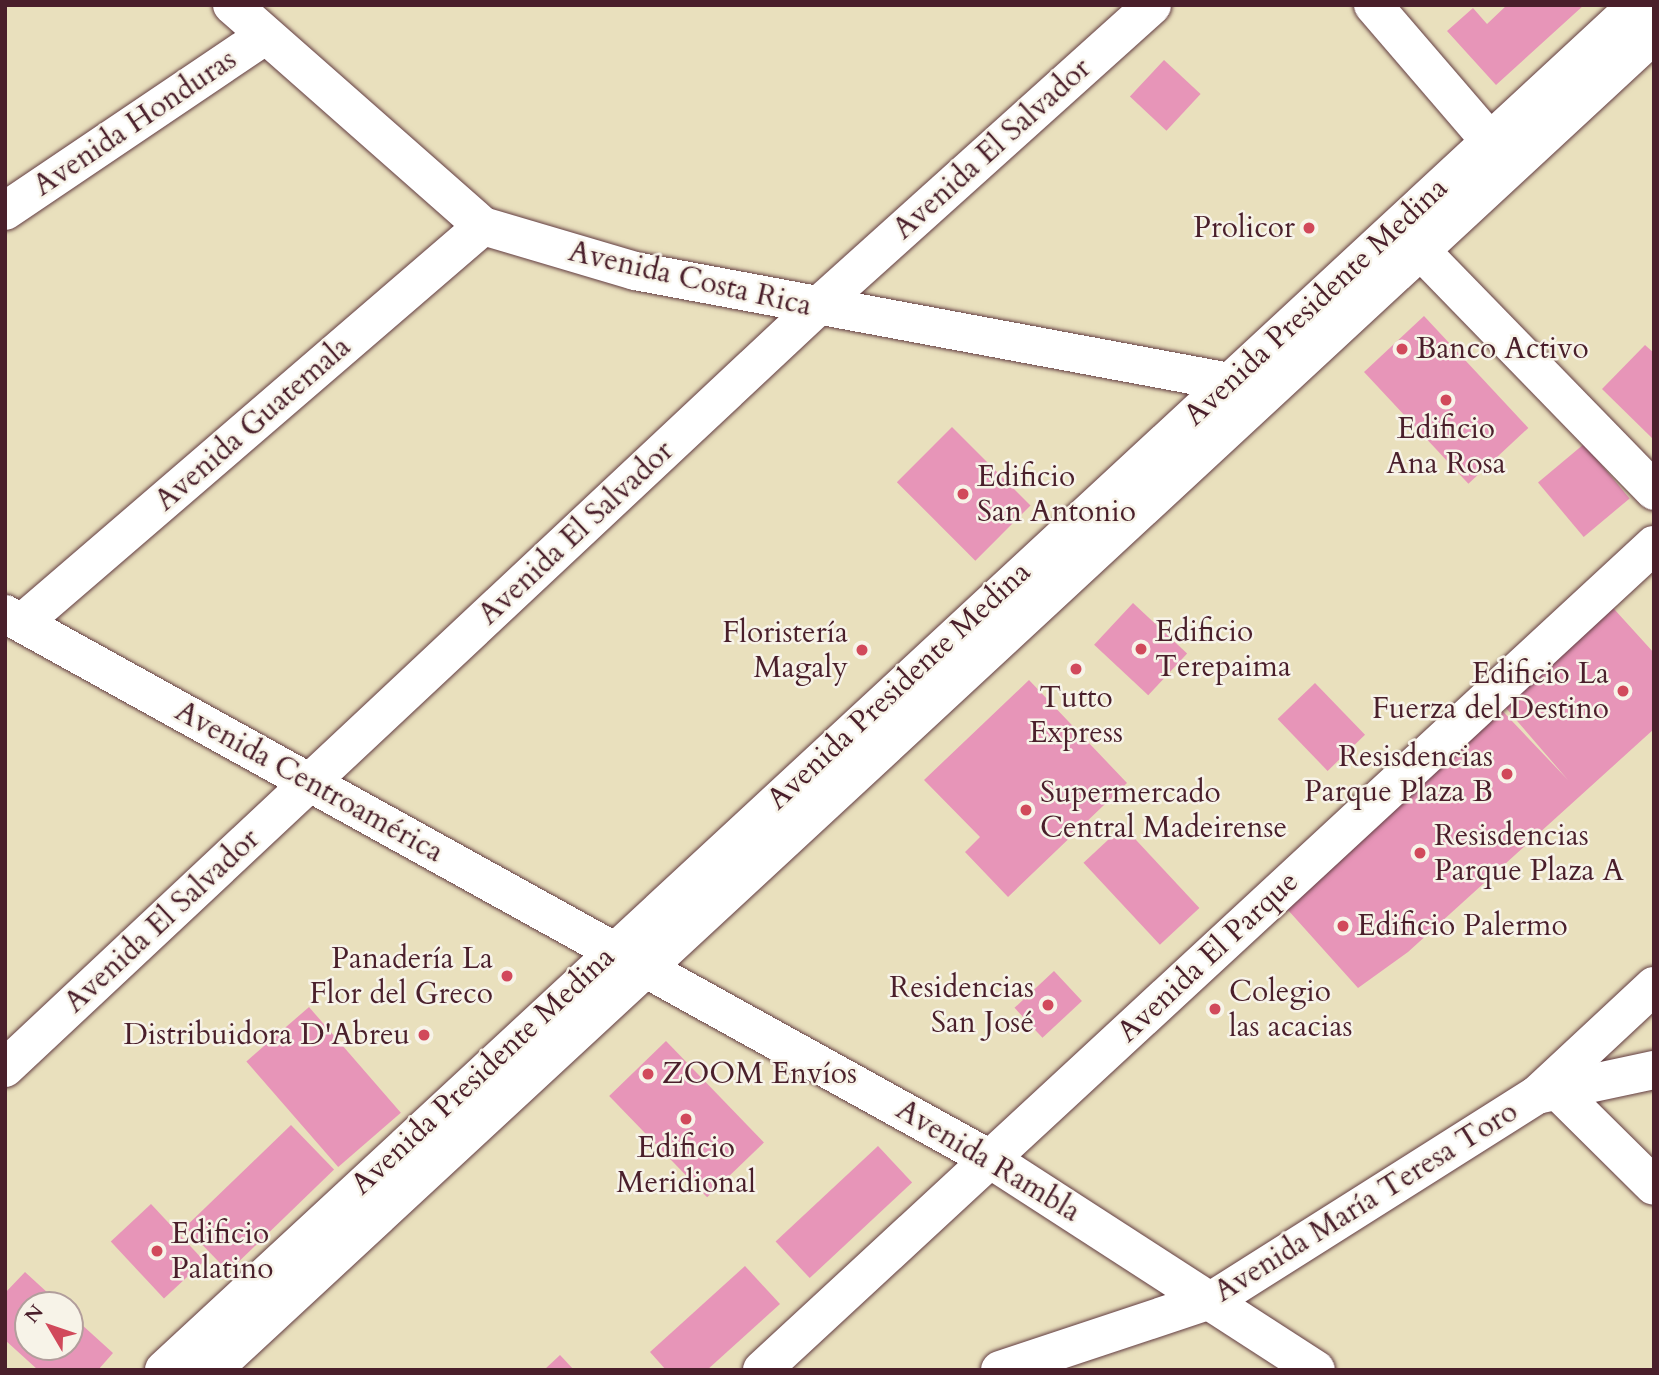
<!DOCTYPE html>
<html>
<head>
<meta charset="utf-8">
<style>
	body { margin:0 }
	#map { position:relative; width:1659px; height:1375px; overflow:hidden; background:#e9e0bd; font-family:Cardo,serif }
	div>[style] { position:absolute }
	.building>* { inset:0; background:#e795b8; transform-origin:0 0 }
	.roads { filter:drop-shadow(0 0 2px #623c41) drop-shadow(0 0 2px #623c41) }
	.minor>* { height:38px; margin:-19px; padding:0 19px; transform-origin:19px; border-radius:19px; background:#fff }
	.dots>* { width:19px; height:19px; translate:-50% -50%; box-sizing:border-box; border:4px solid #f7f3e8; border-radius:50% }
	span { translate:-50% -50%; white-space:nowrap; text-align:center; line-height:1.15; -webkit-text-stroke:5px #f7f3e8; paint-order:stroke }
	.street-label { font-size:30px; color:#4a1f2b }
	.poi-label { font-size:30px; color:#4a1f2b }
	.right { translate:-100% -50%; text-align:right }
	.left { translate:0 -50%; text-align:left }
	.frame { position:absolute; inset:0; border:7px solid #4a1f2b; pointer-events:none }
	.north { position:absolute; left:14px; top:1291px; width:70px; height:70px; box-sizing:border-box; background:#f7f3e8; border:2px solid #b29e9c; border-radius:50%; rotate:309deg; font-size:19px; font-weight:700; line-height:28px; text-align:center; color:#4a1f2b }
	.north::after { content:''; display:block; margin:auto; width:24px; height:32px; background:#d1495b; clip-path:polygon(50% 0,100% 100%,50% 72%,0 100%) }
</style>
</head>
<body>
<div id="map">
	<div class="building">
		<div style="clip-path:polygon(1507px 5px,1584px 5px,1496px 85px,1447px 31px,1473px 8px,1487px 24px)"></div>
		<div style="left:1164px;top:60px;width:50px;height:50px;rotate:43deg"></div>
		<div style="left:1424px;top:316px;width:153px;height:82px;rotate:47deg"></div>
		<div style="clip-path:polygon(1645px 345px,1654px 353px,1654px 440px,1602px 389px)"></div>
		<div style="left:952px;top:427px;width:111px;height:78px;rotate:45deg"></div>
		<div style="left:1584px;top:444px;width:71px;height:60px;rotate:50deg"></div>
		<div style="clip-path:polygon(1605px 599px,1654px 653px,1654px 729px,1408px 952px,1358px 988px,1279px 900px,1493px 701px,1568px 780px,1499px 700px)"></div>
		<div style="left:1133px;top:603px;width:74px;height:57px;rotate:43deg"></div>
		<div style="clip-path:polygon(1029px 680px,1127px 783px,1008px 897px,965px 852px,980px 837px,924px 780px)"></div>
		<div style="left:1315px;top:683px;width:72px;height:52px;rotate:46deg"></div>
		<div style="left:1123px;top:826px;width:112px;height:54px;rotate:47deg"></div>
		<div style="left:1054px;top:971px;width:41px;height:54px;rotate:47deg"></div>
		<div style="left:309px;top:1007px;width:140px;height:83px;rotate:49deg"></div>
		<div style="left:666px;top:1041px;width:141px;height:79px;rotate:46deg"></div>
		<div style="left:291px;top:1125px;width:62px;height:147px;rotate:46deg"></div>
		<div style="left:878px;top:1146px;width:50px;height:140px;rotate:47deg"></div>
		<div style="left:151px;top:1204px;width:78px;height:55px;rotate:47deg"></div>
		<div style="clip-path:polygon(745px 1266px,780px 1304px,707px 1370px,666px 1370px,650px 1352px)"></div>
		<div style="clip-path:polygon(25px 1272px,61px 1305px,28px 1305px,28px 1347px,70px 1347px,70px 1314px,113px 1353px,98px 1370px,38px 1370px,5px 1340px,5px 1293px)"></div>
		<div style="clip-path:polygon(560px 1355px,574px 1370px,544px 1370px)"></div>
	</div>
	<div class="roads">
		<div class="minor">
			<div style="left:232px;top:5px;width:334px;rotate:41.4deg"></div>
			<div style="left:483px;top:226px;width:159px;rotate:16.5deg"></div>
			<div style="left:635px;top:271px;width:604px;rotate:10.58deg"></div>
			<div style="left:1373px;top:5px;width:179px;rotate:49.3deg"></div>
			<div style="left:5px;top:211px;width:313px;rotate:-34deg"></div>
			<div style="left:1420px;top:250px;width:336px;rotate:45.8deg"></div>
			<div style="left:5px;top:614px;width:1126px;rotate:28.96deg"></div>
			<div style="left:990px;top:1159px;width:388px;rotate:32.9deg"></div>
			<div style="left:23px;top:622px;width:607px;rotate:-40.72deg"></div>
			<div style="left:5px;top:1068px;width:1111px;rotate:-43.14deg"></div>
			<div style="left:816px;top:308px;width:452px;rotate:-42deg"></div>
			<div style="left:1557px;top:1090px;width:136px;rotate:44.7deg"></div>
			<div style="left:1537px;top:1095px;width:160px;rotate:-43deg"></div>
			<div style="left:164px;top:1370px;width:2008px;rotate:-42.82deg"></div>
			<div style="left:212px;top:1370px;width:1966px;rotate:-42.81deg"></div>
			<div style="left:762px;top:1370px;width:1215px;rotate:-42.77deg"></div>
			<div style="left:1000px;top:1370px;width:225px;rotate:-18.4deg"></div>
			<div style="left:1214px;top:1299px;width:382px;rotate:-32.3deg"></div>
			<div style="left:1537px;top:1095px;width:120px;rotate:-12.1deg"></div>
		</div>
	</div>
	<div class="dots">
		<div style="left:1309px;top:228px;background:#d1495b"></div>
		<div style="left:1402px;top:349px;background:#d1495b"></div>
		<div style="left:1446px;top:400px;background:#d1495b"></div>
		<div style="left:963px;top:494px;background:#d1495b"></div>
		<div style="left:1141px;top:649px;background:#d1495b"></div>
		<div style="left:862px;top:650px;background:#d1495b"></div>
		<div style="left:1076px;top:669px;background:#d1495b"></div>
		<div style="left:1623px;top:691px;background:#d1495b"></div>
		<div style="left:1507px;top:774px;background:#d1495b"></div>
		<div style="left:1026px;top:810px;background:#d1495b"></div>
		<div style="left:1420px;top:853px;background:#d1495b"></div>
		<div style="left:1343px;top:926px;background:#d1495b"></div>
		<div style="left:507px;top:976px;background:#d1495b"></div>
		<div style="left:1048px;top:1005px;background:#d1495b"></div>
		<div style="left:1215px;top:1009px;background:#d1495b"></div>
		<div style="left:424px;top:1035px;background:#d1495b"></div>
		<div style="left:648px;top:1074px;background:#d1495b"></div>
		<div style="left:686px;top:1119px;background:#d1495b"></div>
		<div style="left:157px;top:1251px;background:#d1495b"></div>
	</div>
	<div class="street-label">
		<span style="left:135px;top:123px;rotate:-34deg">Avenida Honduras</span>
		<span style="left:992px;top:149px;rotate:-42deg">Avenida El Salvador</span>
		<span style="left:690px;top:279px;rotate:13deg">Avenida Costa Rica</span>
		<span style="left:1316px;top:302px;rotate:-43deg">Avenida Presidente Medina</span>
		<span style="left:253px;top:424px;rotate:-41deg">Avenida Guatemala</span>
		<span style="left:576px;top:533px;rotate:-43deg">Avenida El Salvador</span>
		<span style="left:899px;top:686px;rotate:-43deg">Avenida Presidente Medina</span>
		<span style="left:309px;top:782px;rotate:29deg">Avenida Centroamérica</span>
		<span style="left:162px;top:921px;rotate:-43deg">Avenida El Salvador</span>
		<span style="left:1208px;top:957px;rotate:-43deg">Avenida El Parque</span>
		<span style="left:483px;top:1071px;rotate:-43deg">Avenida Presidente Medina</span>
		<span style="left:988px;top:1161px;rotate:31deg">Avenida Rambla</span>
		<span style="left:1366px;top:1202px;rotate:-32deg">Avenida María Teresa Toro</span>
	</div>
	<div class="poi-label">
		<span class="right" style="left:1295px;top:228px">Prolicor</span>
		<span class="left" style="left:1416px;top:349px">Banco Activo</span>
		<span style="left:1446px;top:446px">Edificio<br>Ana Rosa</span>
		<span class="left" style="left:977px;top:494px">Edificio<br>San Antonio</span>
		<span class="left" style="left:1155px;top:649px">Edificio<br>Terepaima</span>
		<span class="right" style="left:848px;top:650px">Floristería<br>Magaly</span>
		<span class="right" style="left:1609px;top:691px">Edificio La<br>Fuerza del Destino</span>
		<span style="left:1076px;top:715px">Tutto<br>Express</span>
		<span class="right" style="left:1493px;top:774px">Resisdencias<br>Parque Plaza B</span>
		<span class="left" style="left:1040px;top:810px">Supermercado<br>Central Madeirense</span>
		<span class="left" style="left:1434px;top:853px">Resisdencias<br>Parque Plaza A</span>
		<span class="left" style="left:1357px;top:926px">Edificio Palermo</span>
		<span class="right" style="left:493px;top:976px">Panadería La<br>Flor del Greco</span>
		<span class="right" style="left:1034px;top:1005px">Residencias<br>San José</span>
		<span class="left" style="left:1229px;top:1009px">Colegio<br>las acacias</span>
		<span class="right" style="left:410px;top:1035px">Distribuidora D'Abreu</span>
		<span class="left" style="left:662px;top:1074px">ZOOM Envíos</span>
		<span style="left:686px;top:1165px">Edificio<br>Meridional</span>
		<span class="left" style="left:171px;top:1251px">Edificio<br>Palatino</span>
	</div>
	<div class="frame"></div>
	<div class="north">N</div>
</div>
</body>
</html>
